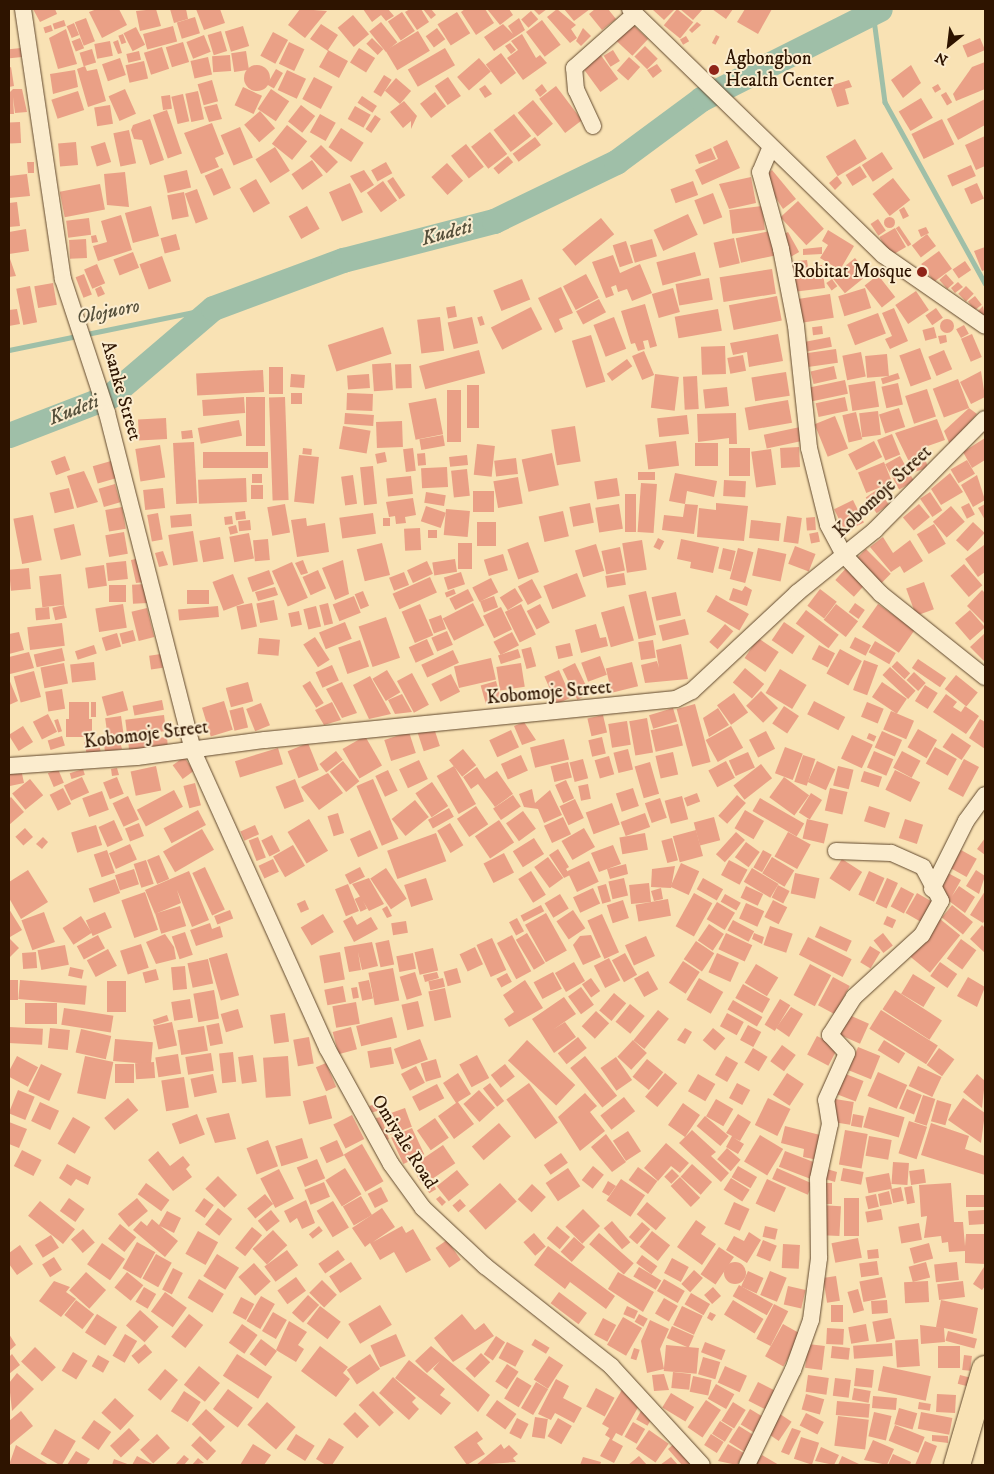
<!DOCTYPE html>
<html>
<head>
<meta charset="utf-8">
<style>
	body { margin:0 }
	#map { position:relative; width:994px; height:1474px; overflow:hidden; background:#f9e2b4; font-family:"IM FELL DW Pica",serif }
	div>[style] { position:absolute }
	.stream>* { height:4.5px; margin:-2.25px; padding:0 2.25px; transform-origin:2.25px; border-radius:2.25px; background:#9fbfa8 }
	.river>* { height:25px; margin:-12.5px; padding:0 12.5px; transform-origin:12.5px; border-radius:12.5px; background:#9fbfa8 }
	.building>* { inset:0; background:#eaa086; transform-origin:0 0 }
	.round { border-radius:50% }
	.roads { filter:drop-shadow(0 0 1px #61482d) drop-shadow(0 0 1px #61482d) }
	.minor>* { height:16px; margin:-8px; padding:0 8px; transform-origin:8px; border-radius:8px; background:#fbecce }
	.trunk>* { height:26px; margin:-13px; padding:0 13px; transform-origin:13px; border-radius:13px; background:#f9e2b4 }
	.dots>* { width:14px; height:14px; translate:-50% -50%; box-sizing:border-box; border:2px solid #fbecce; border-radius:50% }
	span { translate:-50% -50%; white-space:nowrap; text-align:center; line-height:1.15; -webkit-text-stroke:4px #fbecce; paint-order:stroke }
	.poi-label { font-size:19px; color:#2e1400 }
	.left { translate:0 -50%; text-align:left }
	.right { translate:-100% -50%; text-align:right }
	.street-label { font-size:19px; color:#2e1400 }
	.water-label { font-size:20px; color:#56503b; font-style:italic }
	.frame { position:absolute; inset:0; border:10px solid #2e1400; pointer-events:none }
	.north { position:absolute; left:924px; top:20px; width:50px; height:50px; -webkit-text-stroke:4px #fbecce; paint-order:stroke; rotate:209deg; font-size:14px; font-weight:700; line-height:20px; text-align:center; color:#2e1400 }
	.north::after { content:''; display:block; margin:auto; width:18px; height:22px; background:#2e1400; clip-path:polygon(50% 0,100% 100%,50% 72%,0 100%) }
</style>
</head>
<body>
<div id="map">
	<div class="stream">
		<div style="left:873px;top:12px;width:91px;rotate:82.4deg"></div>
		<div style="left:885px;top:102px;width:207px;rotate:61.1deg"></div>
		<div style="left:9px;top:350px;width:208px;rotate:-11.6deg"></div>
	</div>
	<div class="river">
		<div style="left:9px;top:435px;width:108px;rotate:-21.1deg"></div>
		<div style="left:110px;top:396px;width:135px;rotate:-40.5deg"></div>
		<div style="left:213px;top:308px;width:139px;rotate:-20.3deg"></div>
		<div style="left:343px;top:260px;width:156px;rotate:-14.5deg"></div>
		<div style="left:494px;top:221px;width:136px;rotate:-25.8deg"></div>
		<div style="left:616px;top:162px;width:106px;rotate:-36.5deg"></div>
		<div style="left:701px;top:99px;width:200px;rotate:-26.7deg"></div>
	</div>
	<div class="building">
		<div style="clip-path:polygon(33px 9px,55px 9px,57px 14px,40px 22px)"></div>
		<div style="clip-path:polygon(97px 9px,119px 9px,127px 25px,102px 38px,89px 12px)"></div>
		<div style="clip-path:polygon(156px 9px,161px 26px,140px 31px,136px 11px)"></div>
		<div style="clip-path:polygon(170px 9px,186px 9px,188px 19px,174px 23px)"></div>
		<div style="clip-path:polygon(196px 9px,220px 9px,225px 23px,204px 30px)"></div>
		<div style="clip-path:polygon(300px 9px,327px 11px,305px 38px,288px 25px)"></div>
		<div style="clip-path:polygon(363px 9px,388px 9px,394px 16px,386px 21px,381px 15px,372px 22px)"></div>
		<div style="clip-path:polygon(410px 9px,421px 9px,429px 22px,417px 30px,405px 12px)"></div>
		<div style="clip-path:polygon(423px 9px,431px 9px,436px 15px,431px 19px)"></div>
		<div style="clip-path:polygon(465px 9px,485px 9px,494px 23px,476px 35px,461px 12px)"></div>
		<div style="clip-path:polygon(487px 9px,509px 9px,513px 15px,500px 25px)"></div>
		<div style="clip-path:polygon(533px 9px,547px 9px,539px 15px)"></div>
		<div style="clip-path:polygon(557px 9px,576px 25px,571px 29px,577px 38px,570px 43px,547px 17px)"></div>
		<div style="clip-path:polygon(564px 9px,590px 9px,574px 21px)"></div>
		<div style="clip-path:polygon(595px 9px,608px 9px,616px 19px,602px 30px,589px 14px)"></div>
		<div style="clip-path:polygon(652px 9px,675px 9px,664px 20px)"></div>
		<div style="left:677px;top:9px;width:21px;height:21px;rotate:39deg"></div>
		<div style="clip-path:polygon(680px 9px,703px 9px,693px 20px)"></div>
		<div style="clip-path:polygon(712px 9px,733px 9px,726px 19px)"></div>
		<div style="clip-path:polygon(745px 9px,772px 9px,758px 34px,737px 22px)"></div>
		<div style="left:531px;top:11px;width:11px;height:13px;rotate:49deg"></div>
		<div style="left:402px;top:12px;width:23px;height:17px;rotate:56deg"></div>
		<div style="left:457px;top:12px;width:25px;height:23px;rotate:58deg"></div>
		<div style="left:353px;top:15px;width:25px;height:20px;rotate:50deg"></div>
		<div style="left:195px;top:17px;width:17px;height:19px;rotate:73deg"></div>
		<div style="left:86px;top:18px;width:25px;height:12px;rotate:69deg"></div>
		<div style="clip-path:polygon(519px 18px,525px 30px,494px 51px,484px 37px,503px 24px,513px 34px,508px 26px)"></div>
		<div style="left:64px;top:20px;width:6px;height:12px;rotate:72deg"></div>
		<div style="left:542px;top:20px;width:31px;height:20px;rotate:53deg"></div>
		<div style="left:381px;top:22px;width:26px;height:15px;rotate:51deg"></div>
		<div style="clip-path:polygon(697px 22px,701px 25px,692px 33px,689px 30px)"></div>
		<div style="left:74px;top:23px;width:13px;height:8px;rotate:67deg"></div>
		<div style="clip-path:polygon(321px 24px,338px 35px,328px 50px,348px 61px,339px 78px,319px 67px,328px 51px,310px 39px)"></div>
		<div style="left:632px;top:24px;width:22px;height:23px;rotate:43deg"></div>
		<div style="left:51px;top:25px;width:6px;height:8px;rotate:72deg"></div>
		<div style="left:173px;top:26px;width:16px;height:31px;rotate:75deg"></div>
		<div style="left:243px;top:26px;width:21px;height:19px;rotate:73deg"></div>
		<div style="left:136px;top:27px;width:20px;height:14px;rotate:63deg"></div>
		<div style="left:437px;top:28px;width:14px;height:14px;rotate:54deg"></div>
		<div style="clip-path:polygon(583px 28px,591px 36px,581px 46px,576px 41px)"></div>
		<div style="clip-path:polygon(66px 29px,77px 64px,58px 69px,49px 38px)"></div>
		<div style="left:221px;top:31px;width:21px;height:14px;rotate:73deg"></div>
		<div style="left:418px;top:31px;width:23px;height:38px;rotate:59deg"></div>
		<div style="left:273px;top:32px;width:17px;height:27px;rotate:28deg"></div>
		<div style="left:123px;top:34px;width:9px;height:5px;rotate:69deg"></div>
		<div style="clip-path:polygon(522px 34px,536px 58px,540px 55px,547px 63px,523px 80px,507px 58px,518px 50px,511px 41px)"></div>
		<div style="left:204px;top:35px;width:18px;height:19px;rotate:68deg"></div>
		<div style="left:716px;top:35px;width:4px;height:9px;rotate:27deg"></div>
		<div style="left:686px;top:36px;width:6px;height:7px;rotate:59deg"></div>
		<div style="left:80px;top:38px;width:11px;height:9px;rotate:68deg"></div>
		<div style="left:372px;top:38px;width:16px;height:8px;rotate:45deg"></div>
		<div style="left:980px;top:38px;width:13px;height:19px;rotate:67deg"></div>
		<div style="clip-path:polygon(118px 40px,122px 53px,118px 54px,113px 42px)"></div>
		<div style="left:110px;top:41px;width:15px;height:16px;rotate:79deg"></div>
		<div style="left:183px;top:42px;width:21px;height:18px;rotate:73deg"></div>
		<div style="left:289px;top:42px;width:17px;height:24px;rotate:25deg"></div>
		<div style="clip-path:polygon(510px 43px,516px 50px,511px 54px,505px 46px)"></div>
		<div style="left:645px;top:46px;width:18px;height:15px;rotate:45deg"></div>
		<div style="left:162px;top:47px;width:23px;height:19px;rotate:72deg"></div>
		<div style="left:21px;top:48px;width:9px;height:12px;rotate:84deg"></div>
		<div style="left:359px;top:48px;width:19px;height:17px;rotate:32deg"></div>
		<div style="left:445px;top:48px;width:20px;height:43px;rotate:60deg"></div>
		<div style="left:92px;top:49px;width:14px;height:13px;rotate:73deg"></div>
		<div style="left:613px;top:50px;width:13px;height:11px;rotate:58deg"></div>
		<div style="left:139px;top:51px;width:9px;height:13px;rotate:77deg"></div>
		<div style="left:246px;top:51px;width:19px;height:15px;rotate:81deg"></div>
		<div style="left:501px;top:53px;width:25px;height:19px;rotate:53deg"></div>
		<div style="left:600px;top:54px;width:31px;height:22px;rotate:54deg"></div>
		<div style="left:230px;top:55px;width:16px;height:18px;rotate:86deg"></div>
		<div style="left:208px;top:57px;width:18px;height:18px;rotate:77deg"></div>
		<div style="left:629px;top:57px;width:15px;height:18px;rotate:42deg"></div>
		<div style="left:120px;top:58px;width:18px;height:19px;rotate:71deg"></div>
		<div style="left:479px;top:58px;width:18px;height:29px;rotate:49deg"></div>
		<div style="left:144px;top:61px;width:18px;height:19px;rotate:77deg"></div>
		<div style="clip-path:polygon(985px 62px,985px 89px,956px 101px,953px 94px,972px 67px)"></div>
		<div style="clip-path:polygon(657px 64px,662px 71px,653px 78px,647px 70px)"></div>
		<div class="round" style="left:244px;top:65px;width:26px;height:26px"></div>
		<div style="clip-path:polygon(911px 65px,921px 83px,903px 98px,891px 80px)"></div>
		<div style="clip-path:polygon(85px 66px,87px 71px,97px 69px,106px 101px,88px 107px,77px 69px)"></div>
		<div style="clip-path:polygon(11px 67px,14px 86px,9px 87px,9px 68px)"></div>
		<div style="left:276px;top:69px;width:8px;height:18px;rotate:30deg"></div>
		<div style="clip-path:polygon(75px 70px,78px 87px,53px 94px,50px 74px)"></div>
		<div style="left:287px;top:70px;width:21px;height:22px;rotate:25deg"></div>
		<div style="left:384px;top:75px;width:9px;height:20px;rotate:32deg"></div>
		<div style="left:314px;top:77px;width:21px;height:25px;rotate:28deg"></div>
		<div style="left:448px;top:77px;width:23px;height:16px;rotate:56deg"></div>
		<div style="left:396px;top:78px;width:20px;height:17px;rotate:41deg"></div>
		<div style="left:212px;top:80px;width:22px;height:15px;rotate:74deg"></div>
		<div style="clip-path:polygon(849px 80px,852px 87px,845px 89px,849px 104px,837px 107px,830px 86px)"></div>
		<div style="clip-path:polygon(542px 84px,547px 91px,540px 97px,535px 90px)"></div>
		<div style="left:938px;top:84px;width:6px;height:7px;rotate:59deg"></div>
		<div style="clip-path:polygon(485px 85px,492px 94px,485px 98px,479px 89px)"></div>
		<div style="left:556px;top:86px;width:43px;height:21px;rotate:53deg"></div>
		<div style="left:243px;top:87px;width:21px;height:20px;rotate:25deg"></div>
		<div style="clip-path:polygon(13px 89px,22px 89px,27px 112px,15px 113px,13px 97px,14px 114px,9px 114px,9px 93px)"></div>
		<div style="left:125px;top:89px;width:27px;height:18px;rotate:66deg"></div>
		<div style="left:271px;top:89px;width:22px;height:24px;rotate:34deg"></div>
		<div style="left:78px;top:91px;width:20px;height:28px;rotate:72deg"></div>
		<div style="left:198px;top:91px;width:29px;height:13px;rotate:78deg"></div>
		<div style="left:435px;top:92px;width:18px;height:19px;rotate:52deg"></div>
		<div style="left:946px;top:92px;width:12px;height:6px;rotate:59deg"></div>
		<div style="left:183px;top:94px;width:28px;height:12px;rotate:77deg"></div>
		<div style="left:170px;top:95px;width:14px;height:9px;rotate:82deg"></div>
		<div style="left:362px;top:96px;width:18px;height:8px;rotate:34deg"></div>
		<div style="left:921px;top:98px;width:23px;height:26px;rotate:59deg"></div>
		<div style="clip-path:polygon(985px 99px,985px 125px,958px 140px,947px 119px)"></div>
		<div style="left:533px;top:100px;width:31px;height:20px;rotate:50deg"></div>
		<div style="clip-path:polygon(404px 101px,417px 116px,411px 129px,411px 121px,403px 128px,390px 112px)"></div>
		<div style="clip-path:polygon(217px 104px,222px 119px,209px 122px,204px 107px)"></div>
		<div style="left:110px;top:105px;width:19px;height:16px;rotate:81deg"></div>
		<div style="left:301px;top:105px;width:18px;height:21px;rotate:38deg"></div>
		<div style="left:355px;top:106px;width:18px;height:15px;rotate:29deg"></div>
		<div style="left:167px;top:110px;width:46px;height:15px;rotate:71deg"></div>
		<div style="left:260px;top:111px;width:23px;height:21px;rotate:49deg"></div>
		<div style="left:320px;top:114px;width:18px;height:21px;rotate:29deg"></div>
		<div style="left:514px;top:114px;width:28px;height:26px;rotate:52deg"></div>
		<div style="left:375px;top:115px;width:7px;height:17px;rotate:34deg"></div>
		<div style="clip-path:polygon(150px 119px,164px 160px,150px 165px,142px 140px,134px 139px,131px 130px,133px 125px)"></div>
		<div style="left:942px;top:119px;width:28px;height:34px;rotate:64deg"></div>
		<div style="left:20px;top:122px;width:21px;height:11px;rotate:87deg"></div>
		<div style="clip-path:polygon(212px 123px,224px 154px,215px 158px,219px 167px,201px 174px,184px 133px)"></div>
		<div style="left:287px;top:125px;width:26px;height:24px;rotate:39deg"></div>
		<div style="left:240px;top:127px;width:33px;height:21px;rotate:67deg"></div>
		<div style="left:341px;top:128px;width:27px;height:23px;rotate:33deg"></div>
		<div style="left:129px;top:130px;width:34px;height:16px;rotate:78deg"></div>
		<div style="left:490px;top:132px;width:28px;height:24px;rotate:52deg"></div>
		<div style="clip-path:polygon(985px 136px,985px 166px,976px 170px,965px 145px)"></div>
		<div style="left:535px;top:137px;width:10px;height:28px;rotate:53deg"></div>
		<div style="left:855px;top:139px;width:23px;height:34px;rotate:59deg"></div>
		<div style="clip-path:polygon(727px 140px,740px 168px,702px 185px,695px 170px,718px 159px,713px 147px)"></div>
		<div style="left:76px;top:142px;width:23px;height:18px;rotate:85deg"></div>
		<div style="left:105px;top:142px;width:21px;height:15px;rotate:73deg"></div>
		<div style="left:466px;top:144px;width:29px;height:19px;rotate:52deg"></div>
		<div style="left:321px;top:145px;width:24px;height:16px;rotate:45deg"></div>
		<div style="left:275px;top:147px;width:28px;height:23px;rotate:58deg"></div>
		<div style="clip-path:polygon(711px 148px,716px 159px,699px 164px,695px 155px)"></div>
		<div style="left:882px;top:152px;width:20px;height:24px;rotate:57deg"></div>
		<div style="left:508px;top:156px;width:8px;height:19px;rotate:50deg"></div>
		<div style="left:312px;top:160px;width:19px;height:25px;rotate:55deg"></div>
		<div style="clip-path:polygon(27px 162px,34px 162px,34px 173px,28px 173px)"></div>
		<div style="left:386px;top:162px;width:13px;height:17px;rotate:61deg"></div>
		<div style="left:447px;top:163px;width:24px;height:21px;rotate:48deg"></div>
		<div style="left:971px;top:165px;width:12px;height:26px;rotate:66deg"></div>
		<div style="left:860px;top:166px;width:13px;height:17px;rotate:58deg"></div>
		<div style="left:222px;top:168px;width:22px;height:19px;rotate:66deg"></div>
		<div style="left:187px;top:170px;width:18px;height:24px;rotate:77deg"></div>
		<div style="clip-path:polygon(364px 170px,374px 185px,361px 193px,350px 176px)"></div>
		<div style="clip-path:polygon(772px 170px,796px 199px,783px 209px,763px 178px)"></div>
		<div style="clip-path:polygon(125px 172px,129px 207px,107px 205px,104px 174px)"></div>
		<div style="clip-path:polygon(27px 174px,30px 196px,9px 198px,9px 176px)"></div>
		<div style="clip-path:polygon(837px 176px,842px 183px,835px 190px,829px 183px)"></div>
		<div style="left:393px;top:177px;width:22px;height:7px;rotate:56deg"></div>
		<div style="clip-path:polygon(751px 177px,756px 203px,729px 209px,719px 184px)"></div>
		<div style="left:893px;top:178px;width:28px;height:26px;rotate:52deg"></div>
		<div style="left:256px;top:179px;width:28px;height:19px;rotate:60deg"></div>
		<div style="left:383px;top:181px;width:24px;height:20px;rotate:54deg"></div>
		<div style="left:693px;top:181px;width:15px;height:24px;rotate:70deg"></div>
		<div style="left:350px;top:183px;width:32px;height:23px;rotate:66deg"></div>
		<div style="left:977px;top:183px;width:17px;height:14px;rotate:66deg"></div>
		<div style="left:100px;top:184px;width:26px;height:41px;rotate:79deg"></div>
		<div style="left:197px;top:189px;width:32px;height:13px;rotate:70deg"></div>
		<div style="left:184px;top:192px;width:25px;height:17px;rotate:79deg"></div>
		<div style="left:713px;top:193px;width:26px;height:20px;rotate:69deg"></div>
		<div style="left:798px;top:201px;width:38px;height:24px;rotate:47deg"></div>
		<div style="clip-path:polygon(17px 202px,20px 226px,9px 227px,9px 203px)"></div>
		<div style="left:151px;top:206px;width:31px;height:27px;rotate:75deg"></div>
		<div style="left:307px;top:206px;width:26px;height:21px;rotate:61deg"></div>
		<div style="left:762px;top:206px;width:24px;height:33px;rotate:83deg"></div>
		<div style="clip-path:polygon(904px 207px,909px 216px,903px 219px,899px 210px)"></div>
		<div style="left:688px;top:214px;width:23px;height:38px;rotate:65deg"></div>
		<div style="clip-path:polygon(121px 215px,132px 250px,98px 261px,93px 246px,107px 242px,101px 221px)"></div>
		<div class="round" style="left:883.5px;top:216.5px;width:11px;height:11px"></div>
		<div style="left:89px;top:218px;width:17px;height:23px;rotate:83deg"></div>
		<div style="left:601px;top:218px;width:21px;height:50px;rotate:51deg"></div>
		<div style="left:878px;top:219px;width:14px;height:9px;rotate:56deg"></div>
		<div style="left:899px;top:226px;width:22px;height:4px;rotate:56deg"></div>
		<div style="clip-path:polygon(926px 227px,929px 233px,921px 237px,918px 230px)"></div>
		<div style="left:895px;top:228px;width:22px;height:18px;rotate:60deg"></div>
		<div style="clip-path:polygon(26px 229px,29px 251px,9px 254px,9px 232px)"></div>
		<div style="clip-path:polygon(828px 230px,854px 246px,840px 270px,820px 258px,828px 245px,822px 241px)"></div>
		<div style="left:770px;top:231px;width:25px;height:35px;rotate:78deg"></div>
		<div style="left:788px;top:232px;width:23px;height:9px;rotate:61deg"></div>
		<div style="left:176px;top:234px;width:16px;height:16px;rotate:75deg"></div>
		<div style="left:927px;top:234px;width:15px;height:19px;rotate:53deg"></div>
		<div style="clip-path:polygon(96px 235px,98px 242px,92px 243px,91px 236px)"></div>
		<div style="left:734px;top:238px;width:26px;height:21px;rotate:77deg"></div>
		<div style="left:86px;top:239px;width:19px;height:17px;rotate:87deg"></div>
		<div style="left:652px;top:239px;width:18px;height:23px;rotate:74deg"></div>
		<div style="left:626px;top:241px;width:23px;height:14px;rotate:72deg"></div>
		<div style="clip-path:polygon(822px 247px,822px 254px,803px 255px,803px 249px)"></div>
		<div style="clip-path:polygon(985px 247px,985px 270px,982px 271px,974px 251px)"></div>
		<div style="left:939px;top:251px;width:22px;height:22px;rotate:54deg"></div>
		<div style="left:133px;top:252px;width:17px;height:21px;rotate:69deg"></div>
		<div style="left:695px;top:252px;width:24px;height:40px;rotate:75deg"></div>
		<div style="clip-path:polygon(613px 255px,620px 273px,640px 264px,652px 293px,632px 301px,627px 289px,618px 292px,616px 285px,611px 287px,614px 295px,606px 298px,592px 262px)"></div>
		<div style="clip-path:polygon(9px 256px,16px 276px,9px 277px)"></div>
		<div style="left:162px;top:256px;width:27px;height:24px;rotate:70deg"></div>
		<div style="left:855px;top:258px;width:21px;height:30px;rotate:51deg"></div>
		<div style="clip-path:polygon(807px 260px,808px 267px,822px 265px,825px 288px,793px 292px,788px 262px)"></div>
		<div style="left:965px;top:261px;width:11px;height:15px;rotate:56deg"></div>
		<div style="left:97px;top:264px;width:21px;height:14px;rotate:67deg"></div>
		<div style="left:772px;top:269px;width:25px;height:53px;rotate:81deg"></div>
		<div style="left:84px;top:274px;width:22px;height:9px;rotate:69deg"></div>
		<div style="left:586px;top:274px;width:27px;height:26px;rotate:62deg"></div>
		<div style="left:946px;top:274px;width:12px;height:9px;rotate:48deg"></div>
		<div style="left:878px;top:275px;width:28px;height:17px;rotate:52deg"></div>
		<div style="left:709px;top:278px;width:22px;height:34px;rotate:80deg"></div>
		<div style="left:522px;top:279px;width:22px;height:31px;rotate:68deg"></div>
		<div style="left:832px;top:279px;width:9px;height:7px;rotate:54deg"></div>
		<div style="clip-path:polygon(958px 282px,963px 287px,955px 293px,951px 288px)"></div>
		<div style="left:53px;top:283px;width:22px;height:19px;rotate:80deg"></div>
		<div style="left:30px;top:286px;width:37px;height:14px;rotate:79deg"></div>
		<div style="clip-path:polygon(101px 286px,105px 294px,98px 297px,95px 289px)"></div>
		<div style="left:966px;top:286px;width:11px;height:11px;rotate:45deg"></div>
		<div style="clip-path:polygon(561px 287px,573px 313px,559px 319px,563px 329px,555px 333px,538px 298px)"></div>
		<div style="left:673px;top:288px;width:25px;height:22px;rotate:74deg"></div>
		<div style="left:865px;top:288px;width:21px;height:28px;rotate:73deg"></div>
		<div style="left:916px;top:291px;width:23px;height:25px;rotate:56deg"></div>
		<div style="left:830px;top:294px;width:24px;height:34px;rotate:81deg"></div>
		<div style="left:777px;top:296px;width:25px;height:49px;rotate:79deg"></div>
		<div style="left:975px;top:296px;width:11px;height:9px;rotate:52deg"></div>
		<div style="left:599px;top:299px;width:15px;height:26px;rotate:62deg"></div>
		<div style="clip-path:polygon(645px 304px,657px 346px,650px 348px,648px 340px,643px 341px,645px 349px,638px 351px,635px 343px,631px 344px,621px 311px)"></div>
		<div style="left:455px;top:306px;width:11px;height:9px;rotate:80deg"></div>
		<div style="clip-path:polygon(983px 306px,985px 316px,983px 318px,977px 312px)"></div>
		<div style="left:531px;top:307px;width:25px;height:45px;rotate:63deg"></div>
		<div style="clip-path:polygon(894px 308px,908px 341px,890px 349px,885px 339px,892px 336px,882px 313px)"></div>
		<div style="left:936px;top:308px;width:12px;height:13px;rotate:55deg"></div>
		<div style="clip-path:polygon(17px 309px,20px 324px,9px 326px,9px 310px)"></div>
		<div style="left:718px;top:309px;width:22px;height:44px;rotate:80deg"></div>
		<div style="left:878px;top:313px;width:22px;height:33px;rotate:69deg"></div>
		<div style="left:482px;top:316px;width:9px;height:5px;rotate:72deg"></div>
		<div style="left:440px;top:317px;width:34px;height:23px;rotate:83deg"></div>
		<div style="left:472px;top:317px;width:27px;height:25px;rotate:77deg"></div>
		<div style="left:614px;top:317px;width:34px;height:22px;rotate:69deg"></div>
		<div class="round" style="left:940px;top:319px;width:14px;height:14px"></div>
		<div style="left:964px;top:325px;width:10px;height:9px;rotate:61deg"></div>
		<div style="left:822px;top:326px;width:8px;height:10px;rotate:83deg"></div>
		<div style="left:383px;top:327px;width:28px;height:58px;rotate:72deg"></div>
		<div style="left:934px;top:327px;width:11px;height:12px;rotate:75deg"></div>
		<div style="clip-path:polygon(778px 334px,783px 361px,749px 367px,747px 352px,733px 355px,730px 343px)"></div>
		<div style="left:972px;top:334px;width:25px;height:12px;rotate:67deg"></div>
		<div style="left:591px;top:335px;width:49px;height:20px;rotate:73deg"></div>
		<div style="clip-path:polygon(946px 335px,947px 342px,940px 344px,938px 336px)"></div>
		<div style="left:830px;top:337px;width:10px;height:25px;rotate:79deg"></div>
		<div style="left:725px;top:346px;width:28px;height:24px;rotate:88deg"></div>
		<div style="left:920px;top:348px;width:33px;height:22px;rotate:70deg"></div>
		<div style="left:836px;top:349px;width:14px;height:34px;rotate:82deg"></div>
		<div style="left:479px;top:350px;width:24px;height:62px;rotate:75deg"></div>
		<div style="left:944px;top:350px;width:21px;height:17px;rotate:67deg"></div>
		<div style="left:644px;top:351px;width:26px;height:13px;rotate:67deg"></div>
		<div style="left:861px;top:352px;width:25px;height:19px;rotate:79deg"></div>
		<div style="left:887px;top:354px;width:22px;height:22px;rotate:85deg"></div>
		<div style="left:743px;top:355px;width:16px;height:16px;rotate:79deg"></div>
		<div style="left:627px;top:359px;width:9px;height:25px;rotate:54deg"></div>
		<div style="left:391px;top:363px;width:27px;height:19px;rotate:86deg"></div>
		<div style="left:411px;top:364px;width:24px;height:16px;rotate:88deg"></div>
		<div style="left:834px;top:366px;width:13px;height:24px;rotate:77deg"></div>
		<div style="left:269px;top:367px;width:14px;height:27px"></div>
		<div style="left:263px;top:370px;width:22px;height:67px;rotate:87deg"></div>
		<div style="clip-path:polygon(981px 371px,985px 397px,971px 404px,960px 382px)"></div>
		<div style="left:786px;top:372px;width:24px;height:35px;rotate:81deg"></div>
		<div style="left:898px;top:373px;width:6px;height:18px;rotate:72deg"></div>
		<div style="left:291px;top:374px;width:14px;height:13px;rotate:4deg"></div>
		<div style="left:369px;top:374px;width:14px;height:22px;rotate:86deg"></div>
		<div style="left:655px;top:374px;width:24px;height:34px;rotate:7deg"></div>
		<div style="left:697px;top:376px;width:33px;height:14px;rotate:87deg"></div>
		<div style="left:958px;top:379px;width:31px;height:27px;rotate:69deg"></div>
		<div style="left:845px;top:380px;width:14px;height:40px;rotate:78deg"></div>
		<div style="left:875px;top:381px;width:26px;height:27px;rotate:81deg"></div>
		<div style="left:898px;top:383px;width:22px;height:17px;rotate:77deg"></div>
		<div style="left:467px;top:385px;width:12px;height:43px"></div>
		<div style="left:727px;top:387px;width:19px;height:24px;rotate:84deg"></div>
		<div style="left:927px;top:389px;width:29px;height:23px;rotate:72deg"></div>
		<div style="left:447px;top:390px;width:14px;height:52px"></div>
		<div style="left:291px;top:393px;width:11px;height:11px"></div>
		<div style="left:347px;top:393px;width:26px;height:17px;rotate:2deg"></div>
		<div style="left:244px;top:397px;width:16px;height:42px;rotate:86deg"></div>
		<div style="left:265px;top:397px;width:49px;height:19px;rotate:90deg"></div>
		<div style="left:285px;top:397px;width:103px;height:16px;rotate:88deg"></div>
		<div style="left:845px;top:397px;width:14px;height:30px;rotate:78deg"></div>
		<div style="left:436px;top:398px;width:37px;height:28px;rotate:79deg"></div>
		<div style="left:788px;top:400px;width:23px;height:44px;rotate:80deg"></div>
		<div style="left:899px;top:408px;width:20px;height:21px;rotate:72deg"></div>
		<div style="clip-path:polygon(969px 408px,977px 414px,950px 445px,944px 431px)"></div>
		<div style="left:878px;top:411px;width:24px;height:19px;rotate:83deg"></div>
		<div style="left:856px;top:412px;width:28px;height:14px;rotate:77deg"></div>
		<div style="left:345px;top:413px;width:29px;height:11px;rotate:4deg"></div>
		<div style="clip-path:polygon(736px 413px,737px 444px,729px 444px,729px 438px,698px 442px,697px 414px)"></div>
		<div style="left:687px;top:415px;width:19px;height:30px;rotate:84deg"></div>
		<div style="left:835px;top:416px;width:35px;height:22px;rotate:68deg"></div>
		<div style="left:166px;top:418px;width:21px;height:28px;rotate:87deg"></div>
		<div style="clip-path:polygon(937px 419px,945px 440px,922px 448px,928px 468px,914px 472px,895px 433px)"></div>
		<div style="left:239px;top:420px;width:16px;height:42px;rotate:79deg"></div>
		<div style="left:402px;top:421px;width:26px;height:26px;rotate:88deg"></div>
		<div style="left:343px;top:426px;width:28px;height:23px;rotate:10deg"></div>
		<div style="left:575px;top:426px;width:36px;height:24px;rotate:81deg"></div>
		<div style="left:800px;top:427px;width:14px;height:37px;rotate:78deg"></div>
		<div style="left:192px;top:430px;width:8px;height:11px;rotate:83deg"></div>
		<div style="left:892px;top:434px;width:22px;height:16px;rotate:68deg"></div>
		<div style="left:443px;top:435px;width:11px;height:24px;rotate:80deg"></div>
		<div style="clip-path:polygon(985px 438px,985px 460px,972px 468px,963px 452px)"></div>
		<div style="left:676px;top:441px;width:25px;height:31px;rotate:83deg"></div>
		<div style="left:874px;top:441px;width:18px;height:29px;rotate:63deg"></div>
		<div style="left:194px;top:442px;width:61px;height:21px;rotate:87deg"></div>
		<div style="left:695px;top:443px;width:23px;height:23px"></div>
		<div style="left:477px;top:444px;width:18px;height:31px;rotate:6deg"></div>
		<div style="left:160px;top:445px;width:33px;height:25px;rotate:81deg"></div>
		<div style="left:799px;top:447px;width:20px;height:19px;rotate:87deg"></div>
		<div style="left:303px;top:448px;width:9px;height:6px;rotate:6deg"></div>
		<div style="left:413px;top:448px;width:23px;height:10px;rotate:83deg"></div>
		<div style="left:729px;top:448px;width:21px;height:28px"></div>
		<div style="left:771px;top:449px;width:36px;height:20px;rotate:82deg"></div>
		<div style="left:268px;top:452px;width:16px;height:65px;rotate:90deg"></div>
		<div style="left:385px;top:452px;width:10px;height:10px;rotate:79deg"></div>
		<div style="left:425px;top:453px;width:12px;height:8px;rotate:85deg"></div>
		<div style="left:552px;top:453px;width:33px;height:31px;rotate:78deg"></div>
		<div style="left:299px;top:455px;width:20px;height:47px;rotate:6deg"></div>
		<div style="left:467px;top:455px;width:10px;height:18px;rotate:84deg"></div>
		<div style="left:65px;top:456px;width:15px;height:15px;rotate:70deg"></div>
		<div style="left:900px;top:456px;width:29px;height:17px;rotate:61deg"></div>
		<div style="left:516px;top:458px;width:16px;height:22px;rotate:83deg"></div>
		<div style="left:967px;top:460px;width:16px;height:19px;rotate:60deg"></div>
		<div style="left:111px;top:461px;width:18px;height:19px;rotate:74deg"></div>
		<div style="left:884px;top:462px;width:22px;height:28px;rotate:68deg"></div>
		<div style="left:373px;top:466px;width:38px;height:13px;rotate:84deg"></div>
		<div style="left:447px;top:467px;width:20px;height:26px;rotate:87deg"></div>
		<div style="left:467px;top:469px;width:27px;height:16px;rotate:84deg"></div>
		<div style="clip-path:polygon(84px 471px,98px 502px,77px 508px,67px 476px)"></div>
		<div style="left:655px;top:472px;width:8px;height:17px;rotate:90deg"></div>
		<div style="clip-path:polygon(675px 473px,717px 481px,714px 497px,687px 491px,685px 504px,669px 501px)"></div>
		<div style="clip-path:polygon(950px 473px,963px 492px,941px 505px,931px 489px)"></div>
		<div style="left:252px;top:474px;width:10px;height:9px"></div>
		<div style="left:353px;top:475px;width:29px;height:12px;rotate:82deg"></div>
		<div style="clip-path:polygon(977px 475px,985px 500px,973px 507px,961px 485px)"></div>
		<div style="left:411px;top:476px;width:18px;height:25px;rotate:84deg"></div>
		<div style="left:518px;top:477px;width:27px;height:25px;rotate:80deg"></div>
		<div style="left:246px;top:478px;width:24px;height:48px;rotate:88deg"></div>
		<div style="left:617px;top:478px;width:18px;height:23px;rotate:81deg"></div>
		<div style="left:724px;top:480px;width:22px;height:16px;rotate:3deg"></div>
		<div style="left:641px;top:483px;width:16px;height:49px;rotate:4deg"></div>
		<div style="left:115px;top:484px;width:19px;height:17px;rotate:74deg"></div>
		<div style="left:251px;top:485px;width:12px;height:14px"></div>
		<div style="left:69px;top:488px;width:21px;height:20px;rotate:76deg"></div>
		<div style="left:163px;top:488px;width:20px;height:20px;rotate:84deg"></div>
		<div style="left:878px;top:489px;width:19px;height:15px;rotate:55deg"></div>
		<div style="left:473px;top:491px;width:21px;height:21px"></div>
		<div style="left:426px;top:492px;width:20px;height:11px;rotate:9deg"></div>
		<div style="left:930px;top:492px;width:22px;height:12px;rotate:56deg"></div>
		<div style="left:636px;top:494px;width:38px;height:11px;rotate:90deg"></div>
		<div style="clip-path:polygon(413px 498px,416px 515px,405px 517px,406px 523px,396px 524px,395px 516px,389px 517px,386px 502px)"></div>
		<div style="left:853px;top:500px;width:25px;height:21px;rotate:64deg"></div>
		<div style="left:590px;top:503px;width:20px;height:21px;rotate:79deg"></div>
		<div style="clip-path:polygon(716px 503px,748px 506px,744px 541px,697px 537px,699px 508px,716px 510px)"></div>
		<div style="left:969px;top:503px;width:13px;height:9px;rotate:63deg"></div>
		<div style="left:285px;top:504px;width:29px;height:18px;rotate:80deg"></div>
		<div style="left:619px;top:504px;width:25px;height:24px;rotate:81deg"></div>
		<div style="clip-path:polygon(685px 504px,698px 505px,694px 534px,662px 530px,664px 515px,683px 517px)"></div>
		<div style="left:919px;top:504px;width:17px;height:21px;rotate:50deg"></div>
		<div style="clip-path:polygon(985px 504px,985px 520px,978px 508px)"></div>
		<div style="left:426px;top:506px;width:21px;height:16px;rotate:19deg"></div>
		<div style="left:951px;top:506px;width:21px;height:24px;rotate:49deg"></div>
		<div style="left:122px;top:507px;width:22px;height:17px;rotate:80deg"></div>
		<div style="left:446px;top:509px;width:24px;height:26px;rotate:5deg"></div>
		<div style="left:245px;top:511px;width:8px;height:10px;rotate:83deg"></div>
		<div style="left:563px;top:511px;width:26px;height:25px;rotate:77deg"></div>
		<div style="left:158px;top:513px;width:27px;height:11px;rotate:80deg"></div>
		<div style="left:373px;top:513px;width:21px;height:34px;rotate:82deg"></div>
		<div style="left:191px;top:514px;width:12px;height:21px;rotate:85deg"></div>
		<div style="left:33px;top:515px;width:46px;height:20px;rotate:79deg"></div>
		<div style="left:232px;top:516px;width:8px;height:8px;rotate:83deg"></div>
		<div style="left:787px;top:516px;width:15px;height:26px;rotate:8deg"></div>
		<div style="left:815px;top:517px;width:13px;height:9px;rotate:86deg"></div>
		<div style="clip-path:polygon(306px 518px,307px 526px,325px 523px,329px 552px,297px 557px,291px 520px)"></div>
		<div style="left:383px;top:518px;width:7px;height:8px"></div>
		<div style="left:250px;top:520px;width:10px;height:12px;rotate:84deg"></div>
		<div style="left:751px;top:520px;width:30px;height:18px;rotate:6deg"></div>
		<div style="left:477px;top:522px;width:19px;height:24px"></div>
		<div style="left:973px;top:522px;width:16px;height:25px;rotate:43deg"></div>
		<div style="left:74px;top:524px;width:32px;height:21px;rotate:77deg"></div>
		<div style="left:934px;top:524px;width:23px;height:20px;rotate:59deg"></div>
		<div style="left:236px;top:525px;width:8px;height:8px;rotate:76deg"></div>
		<div style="left:420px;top:528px;width:22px;height:16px;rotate:87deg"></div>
		<div style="left:428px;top:530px;width:9px;height:8px"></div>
		<div style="left:193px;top:531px;width:31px;height:25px;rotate:81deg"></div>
		<div style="left:124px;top:532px;width:22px;height:19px;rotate:80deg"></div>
		<div style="left:818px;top:532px;width:10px;height:9px;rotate:79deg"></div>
		<div style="left:249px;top:533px;width:26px;height:20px;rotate:79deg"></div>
		<div style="left:220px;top:537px;width:22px;height:21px;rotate:80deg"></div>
		<div style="clip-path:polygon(883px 537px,893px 553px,910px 540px,923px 561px,904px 573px,900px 566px,891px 572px,870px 547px)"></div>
		<div style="left:658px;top:538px;width:7px;height:10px;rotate:27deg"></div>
		<div style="left:268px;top:539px;width:21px;height:15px;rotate:85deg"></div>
		<div style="clip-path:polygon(681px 539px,719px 547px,713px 573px,690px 568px,691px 562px,677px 559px)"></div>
		<div style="left:642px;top:540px;width:30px;height:20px;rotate:81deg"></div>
		<div style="left:528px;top:542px;width:32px;height:22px;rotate:70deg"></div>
		<div style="left:382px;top:543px;width:33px;height:26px;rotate:76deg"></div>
		<div style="left:458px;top:543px;width:14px;height:26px"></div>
		<div style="left:596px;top:544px;width:28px;height:22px;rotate:73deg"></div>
		<div style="clip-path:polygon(984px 545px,985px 572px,978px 577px,965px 559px)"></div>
		<div style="left:795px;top:546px;width:22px;height:19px;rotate:21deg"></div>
		<div style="left:620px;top:547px;width:24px;height:19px;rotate:78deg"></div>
		<div style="left:723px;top:548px;width:13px;height:21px;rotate:13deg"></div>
		<div style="left:738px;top:548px;width:16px;height:32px;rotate:15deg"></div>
		<div style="left:758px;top:548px;width:29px;height:28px;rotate:12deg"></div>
		<div style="left:866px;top:549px;width:35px;height:18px;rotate:45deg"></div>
		<div style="clip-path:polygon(163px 551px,168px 565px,159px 567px,155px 553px)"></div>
		<div style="left:503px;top:554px;width:17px;height:20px;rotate:73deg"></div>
		<div style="clip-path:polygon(140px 558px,144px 582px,136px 583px,131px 560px)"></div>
		<div style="left:455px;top:559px;width:13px;height:23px;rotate:81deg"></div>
		<div style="clip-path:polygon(303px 560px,308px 573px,301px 575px,295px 563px)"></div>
		<div style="clip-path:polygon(343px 560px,349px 594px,335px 600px,322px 568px)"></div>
		<div style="left:126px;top:561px;width:18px;height:20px;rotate:84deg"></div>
		<div style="left:427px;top:561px;width:14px;height:22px;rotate:65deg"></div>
		<div style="left:292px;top:562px;width:39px;height:22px;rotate:66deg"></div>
		<div style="left:964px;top:564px;width:28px;height:18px;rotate:49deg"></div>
		<div style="left:104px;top:565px;width:21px;height:19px;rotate:82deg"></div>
		<div style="left:848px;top:566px;width:25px;height:19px;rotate:42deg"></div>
		<div style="left:29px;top:568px;width:21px;height:20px;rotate:85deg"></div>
		<div style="left:269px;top:570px;width:15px;height:23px;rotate:70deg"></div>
		<div style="left:318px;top:570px;width:20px;height:17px;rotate:66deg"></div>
		<div style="left:404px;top:572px;width:14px;height:16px;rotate:69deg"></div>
		<div style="left:461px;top:572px;width:13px;height:18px;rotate:72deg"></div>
		<div style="left:577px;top:573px;width:25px;height:36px;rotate:69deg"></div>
		<div style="left:624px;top:573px;width:12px;height:19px;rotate:81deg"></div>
		<div style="left:61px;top:574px;width:31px;height:22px;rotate:84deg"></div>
		<div style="left:233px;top:574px;width:31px;height:22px;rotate:69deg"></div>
		<div style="left:430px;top:577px;width:17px;height:41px;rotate:66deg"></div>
		<div style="left:491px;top:578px;width:16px;height:21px;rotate:63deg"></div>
		<div style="left:532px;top:579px;width:21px;height:16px;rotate:62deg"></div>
		<div style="left:924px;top:582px;width:29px;height:19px;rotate:70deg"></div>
		<div style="left:147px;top:584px;width:19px;height:15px;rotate:87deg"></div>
		<div style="left:109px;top:585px;width:17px;height:17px"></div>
		<div style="clip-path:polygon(745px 586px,752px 590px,747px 606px,729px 600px,733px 588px,742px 591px)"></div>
		<div style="clip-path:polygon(275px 587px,278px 595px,258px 601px,255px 592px)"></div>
		<div style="left:515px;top:588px;width:15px;height:18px;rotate:58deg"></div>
		<div style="left:454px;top:589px;width:5px;height:10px;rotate:68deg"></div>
		<div style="left:468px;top:589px;width:13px;height:21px;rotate:63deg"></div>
		<div style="left:820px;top:589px;width:21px;height:21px;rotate:37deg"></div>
		<div style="left:187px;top:590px;width:22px;height:14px"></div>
		<div style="clip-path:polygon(982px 590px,985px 593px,984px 623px,967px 606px)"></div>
		<div style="left:363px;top:591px;width:16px;height:9px;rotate:68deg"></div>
		<div style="left:646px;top:591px;width:45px;height:18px;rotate:77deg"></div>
		<div style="left:676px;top:592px;width:24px;height:25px;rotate:78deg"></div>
		<div style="left:716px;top:595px;width:38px;height:19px;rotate:30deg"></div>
		<div style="left:354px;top:596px;width:18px;height:23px;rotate:68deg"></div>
		<div style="left:494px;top:596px;width:12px;height:15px;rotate:70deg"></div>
		<div style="left:274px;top:600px;width:20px;height:18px;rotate:79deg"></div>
		<div style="left:252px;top:603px;width:24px;height:16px;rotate:78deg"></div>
		<div style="left:328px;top:603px;width:21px;height:9px;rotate:76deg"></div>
		<div style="left:473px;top:603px;width:25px;height:34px;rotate:63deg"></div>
		<div style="left:855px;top:603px;width:12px;height:11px;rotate:35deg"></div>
		<div style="left:123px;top:604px;width:24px;height:28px;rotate:81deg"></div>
		<div style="left:420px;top:604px;width:34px;height:20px;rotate:67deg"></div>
		<div style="left:521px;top:604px;width:34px;height:18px;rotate:64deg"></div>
		<div style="left:540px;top:604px;width:21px;height:15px;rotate:62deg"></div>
		<div style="left:836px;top:604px;width:28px;height:20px;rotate:38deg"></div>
		<div style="left:878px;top:604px;width:45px;height:28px;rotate:35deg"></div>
		<div style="left:64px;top:605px;width:13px;height:12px;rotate:77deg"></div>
		<div style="left:218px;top:606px;width:11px;height:40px;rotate:85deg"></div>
		<div style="left:316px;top:606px;width:21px;height:13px;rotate:76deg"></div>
		<div style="left:624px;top:606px;width:36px;height:24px;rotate:74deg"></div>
		<div style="left:49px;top:607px;width:12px;height:14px;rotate:85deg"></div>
		<div style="left:501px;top:607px;width:25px;height:20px;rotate:64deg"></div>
		<div style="left:147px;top:608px;width:30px;height:16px;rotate:76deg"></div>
		<div style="left:806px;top:610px;width:41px;height:17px;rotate:37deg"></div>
		<div style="left:970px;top:610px;width:23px;height:20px;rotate:49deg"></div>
		<div style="left:299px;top:611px;width:14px;height:11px;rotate:78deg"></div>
		<div style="left:441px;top:615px;width:15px;height:13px;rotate:70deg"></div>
		<div style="left:386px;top:617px;width:43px;height:29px;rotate:71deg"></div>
		<div style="left:685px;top:619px;width:16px;height:27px;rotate:76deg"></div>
		<div style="left:345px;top:622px;width:18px;height:28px;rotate:68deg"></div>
		<div style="left:784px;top:622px;width:25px;height:22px;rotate:34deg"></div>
		<div style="left:62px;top:623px;width:23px;height:35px;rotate:83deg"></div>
		<div style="clip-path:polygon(596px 624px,600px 638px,606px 637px,608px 646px,581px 653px,575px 630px)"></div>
		<div style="left:725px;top:624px;width:11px;height:24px;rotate:41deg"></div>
		<div style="left:133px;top:630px;width:11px;height:14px;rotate:75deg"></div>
		<div style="left:447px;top:631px;width:15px;height:17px;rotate:67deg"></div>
		<div style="clip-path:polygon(19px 632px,24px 650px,9px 654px,9px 634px)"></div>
		<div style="left:512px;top:632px;width:15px;height:21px;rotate:62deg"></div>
		<div style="left:117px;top:633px;width:14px;height:16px;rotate:73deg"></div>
		<div style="clip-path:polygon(985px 633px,985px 660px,984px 661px,970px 647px)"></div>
		<div style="left:315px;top:637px;width:27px;height:14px;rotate:57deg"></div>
		<div style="left:855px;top:637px;width:18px;height:12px;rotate:27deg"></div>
		<div style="left:259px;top:638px;width:21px;height:16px;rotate:5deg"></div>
		<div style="left:758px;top:638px;width:25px;height:24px;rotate:34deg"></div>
		<div style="left:427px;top:639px;width:17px;height:20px;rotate:66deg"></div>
		<div style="left:360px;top:640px;width:28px;height:23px;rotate:71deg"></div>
		<div style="left:653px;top:640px;width:18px;height:15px;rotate:81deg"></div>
		<div style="left:875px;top:641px;width:24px;height:13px;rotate:30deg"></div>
		<div style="left:570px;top:643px;width:13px;height:15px;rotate:77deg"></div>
		<div style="clip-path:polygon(681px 644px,688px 679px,645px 683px,641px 665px,657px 661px,659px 668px,656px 650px)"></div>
		<div style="left:94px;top:645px;width:9px;height:20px;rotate:72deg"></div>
		<div style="left:819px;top:645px;width:18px;height:16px;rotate:27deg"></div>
		<div style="left:531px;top:647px;width:20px;height:10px;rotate:75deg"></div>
		<div style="left:62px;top:648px;width:13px;height:29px;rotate:77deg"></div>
		<div style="left:518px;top:649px;width:9px;height:21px;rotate:72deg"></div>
		<div style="left:840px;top:649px;width:25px;height:28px;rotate:29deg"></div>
		<div style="left:453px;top:650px;width:14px;height:35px;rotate:65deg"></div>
		<div style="clip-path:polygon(29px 652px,34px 668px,10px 674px,9px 657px)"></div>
		<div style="left:161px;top:654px;width:14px;height:12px;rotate:82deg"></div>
		<div style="left:600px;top:656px;width:20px;height:20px;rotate:70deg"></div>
		<div style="left:491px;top:658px;width:22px;height:38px;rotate:77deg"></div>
		<div style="left:918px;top:659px;width:34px;height:11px;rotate:34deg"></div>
		<div style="left:864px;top:660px;width:15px;height:32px;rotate:20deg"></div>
		<div style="left:897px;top:661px;width:18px;height:8px;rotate:43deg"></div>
		<div style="left:94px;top:662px;width:18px;height:24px;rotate:84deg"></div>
		<div style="left:632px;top:662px;width:25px;height:27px;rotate:76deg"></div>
		<div style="left:64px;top:663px;width:21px;height:24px;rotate:79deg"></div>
		<div style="left:521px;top:663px;width:24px;height:25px;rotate:81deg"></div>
		<div style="left:575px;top:663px;width:34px;height:14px;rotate:64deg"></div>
		<div style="left:332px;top:665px;width:17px;height:18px;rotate:66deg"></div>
		<div style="left:890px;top:667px;width:35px;height:11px;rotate:43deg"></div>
		<div style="left:745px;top:668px;width:25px;height:19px;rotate:40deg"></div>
		<div style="left:780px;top:669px;width:31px;height:28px;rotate:31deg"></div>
		<div style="left:387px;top:670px;width:26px;height:17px;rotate:59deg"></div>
		<div style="left:559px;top:670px;width:30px;height:16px;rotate:66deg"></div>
		<div style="left:34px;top:671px;width:27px;height:21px;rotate:75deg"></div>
		<div style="left:914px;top:672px;width:16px;height:11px;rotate:43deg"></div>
		<div style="left:412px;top:673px;width:36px;height:17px;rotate:62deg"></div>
		<div style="left:451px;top:674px;width:20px;height:22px;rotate:63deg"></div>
		<div style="left:956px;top:675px;width:28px;height:18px;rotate:39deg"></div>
		<div style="clip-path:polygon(370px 676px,391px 714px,369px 719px,353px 685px)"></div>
		<div style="clip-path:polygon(9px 679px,18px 701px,9px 705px)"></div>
		<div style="left:310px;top:681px;width:26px;height:9px;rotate:58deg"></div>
		<div style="left:496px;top:681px;width:19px;height:16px;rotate:74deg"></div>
		<div style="left:248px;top:682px;width:20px;height:23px;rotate:75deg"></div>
		<div style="clip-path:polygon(342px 682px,357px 713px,342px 718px,326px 689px)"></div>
		<div style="left:882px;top:682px;width:30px;height:18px;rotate:34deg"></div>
		<div style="left:925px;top:685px;width:15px;height:19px;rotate:32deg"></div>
		<div style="left:62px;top:689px;width:20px;height:17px;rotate:81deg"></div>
		<div style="left:123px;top:691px;width:20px;height:22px;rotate:75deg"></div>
		<div style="left:761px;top:691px;width:24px;height:21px;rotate:45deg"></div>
		<div style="left:734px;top:693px;width:24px;height:21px;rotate:54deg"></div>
		<div style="clip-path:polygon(402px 694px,412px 712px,395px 714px,388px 700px)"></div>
		<div style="clip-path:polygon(946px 694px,957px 702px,953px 707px,961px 712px,965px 706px,979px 716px,966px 734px,933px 712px)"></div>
		<div style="left:162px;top:700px;width:10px;height:30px;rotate:79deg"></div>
		<div style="left:224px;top:701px;width:30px;height:23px;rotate:73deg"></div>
		<div style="left:814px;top:701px;width:35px;height:15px;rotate:27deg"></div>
		<div style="left:69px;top:702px;width:20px;height:17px"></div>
		<div style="left:91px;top:702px;width:5px;height:15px"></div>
		<div style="clip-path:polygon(332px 702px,341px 720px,324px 725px,315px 710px)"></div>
		<div style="left:867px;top:702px;width:18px;height:16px;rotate:22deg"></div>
		<div style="left:261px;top:703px;width:24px;height:16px;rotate:68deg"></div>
		<div style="left:695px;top:704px;width:60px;height:19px;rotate:75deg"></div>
		<div style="left:784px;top:706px;width:18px;height:21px;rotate:34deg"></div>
		<div style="left:243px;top:707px;width:21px;height:14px;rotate:76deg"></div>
		<div style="left:673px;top:708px;width:14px;height:25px;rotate:73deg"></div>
		<div style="clip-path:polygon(718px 708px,729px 725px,709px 737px,703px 718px)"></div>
		<div style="left:891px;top:711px;width:25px;height:20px;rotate:23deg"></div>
		<div style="left:48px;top:714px;width:20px;height:17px;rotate:63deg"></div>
		<div style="left:164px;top:715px;width:16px;height:39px;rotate:83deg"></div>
		<div style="left:603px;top:715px;width:18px;height:16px;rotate:77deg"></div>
		<div style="left:121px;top:716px;width:21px;height:16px;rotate:82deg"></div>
		<div style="left:647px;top:718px;width:35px;height:18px;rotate:80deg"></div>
		<div style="left:58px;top:719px;width:13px;height:4px;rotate:72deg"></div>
		<div style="left:92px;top:719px;width:18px;height:26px;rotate:90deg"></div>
		<div style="clip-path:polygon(980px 719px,985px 722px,985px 749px,969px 738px)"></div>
		<div style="left:627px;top:721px;width:24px;height:19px;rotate:81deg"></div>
		<div style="clip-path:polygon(524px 722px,536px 740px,522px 745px,514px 726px)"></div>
		<div style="left:678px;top:724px;width:22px;height:28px;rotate:77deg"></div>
		<div style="left:23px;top:726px;width:19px;height:17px;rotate:58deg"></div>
		<div style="left:731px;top:726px;width:25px;height:29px;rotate:61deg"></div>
		<div style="left:434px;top:728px;width:19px;height:17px;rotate:72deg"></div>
		<div style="left:918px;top:729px;width:22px;height:21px;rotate:30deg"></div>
		<div style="left:511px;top:730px;width:19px;height:24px;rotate:65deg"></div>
		<div style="left:766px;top:731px;width:20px;height:19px;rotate:63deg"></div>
		<div style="left:882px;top:731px;width:22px;height:18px;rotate:24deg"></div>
		<div style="left:409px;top:732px;width:22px;height:26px;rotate:72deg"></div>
		<div style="left:869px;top:733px;width:8px;height:6px;rotate:23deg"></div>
		<div style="left:952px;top:733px;width:23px;height:17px;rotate:34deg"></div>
		<div style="left:852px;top:735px;width:23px;height:26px;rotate:25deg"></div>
		<div style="left:62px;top:736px;width:10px;height:15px;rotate:73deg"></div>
		<div style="left:365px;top:736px;width:34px;height:26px;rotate:60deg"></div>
		<div style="left:167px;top:737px;width:12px;height:39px;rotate:85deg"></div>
		<div style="left:602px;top:737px;width:17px;height:14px;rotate:77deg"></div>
		<div style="left:564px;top:739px;width:21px;height:35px;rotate:76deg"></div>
		<div style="clip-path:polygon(98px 740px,101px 753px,87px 755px,84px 742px)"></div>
		<div style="clip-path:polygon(120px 742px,122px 749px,105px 752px,104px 744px)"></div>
		<div style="left:308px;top:743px;width:29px;height:22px;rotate:68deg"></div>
		<div style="left:785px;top:747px;width:19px;height:28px;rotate:21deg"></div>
		<div style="left:935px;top:747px;width:25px;height:19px;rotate:29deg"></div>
		<div style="left:278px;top:748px;width:17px;height:45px;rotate:73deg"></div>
		<div style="left:463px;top:749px;width:21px;height:18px;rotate:51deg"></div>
		<div style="left:628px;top:749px;width:21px;height:15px;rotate:76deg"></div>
		<div style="left:336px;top:751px;width:11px;height:21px;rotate:52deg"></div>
		<div style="left:874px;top:751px;width:21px;height:18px;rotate:23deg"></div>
		<div style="left:902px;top:751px;width:21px;height:19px;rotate:28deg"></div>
		<div style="left:673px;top:752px;width:23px;height:18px;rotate:77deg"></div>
		<div style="left:748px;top:752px;width:17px;height:21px;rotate:66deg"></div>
		<div style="left:521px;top:755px;width:17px;height:22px;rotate:66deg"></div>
		<div style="left:803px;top:755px;width:13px;height:28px;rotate:18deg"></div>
		<div style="left:609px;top:756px;width:19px;height:15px;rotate:74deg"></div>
		<div style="left:184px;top:757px;width:17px;height:14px;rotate:54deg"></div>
		<div style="left:583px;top:759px;width:20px;height:14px;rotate:75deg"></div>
		<div style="left:964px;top:759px;width:17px;height:34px;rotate:28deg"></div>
		<div style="left:419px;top:760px;width:21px;height:22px;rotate:65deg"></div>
		<div style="left:343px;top:761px;width:26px;height:17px;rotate:51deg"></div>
		<div style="left:726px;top:761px;width:19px;height:20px;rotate:62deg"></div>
		<div style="left:817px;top:761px;width:20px;height:23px;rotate:24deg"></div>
		<div style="left:568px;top:762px;width:16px;height:18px;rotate:76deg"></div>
		<div style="left:650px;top:762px;width:33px;height:16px;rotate:74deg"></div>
		<div style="left:761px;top:764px;width:18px;height:35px;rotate:52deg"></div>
		<div style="left:156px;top:766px;width:25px;height:26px;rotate:78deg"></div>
		<div style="left:454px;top:766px;width:44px;height:20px;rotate:60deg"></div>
		<div style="left:838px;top:766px;width:16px;height:20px;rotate:14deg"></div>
		<div style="clip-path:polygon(477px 767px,485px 779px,497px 771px,513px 794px,495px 807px,478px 784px,471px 789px,463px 777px)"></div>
		<div style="clip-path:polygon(117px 768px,119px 775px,112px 776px,111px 769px)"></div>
		<div style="clip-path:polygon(21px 769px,24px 783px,10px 786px,9px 772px)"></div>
		<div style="left:58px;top:769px;width:15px;height:11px;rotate:67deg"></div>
		<div style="left:83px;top:769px;width:6px;height:14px;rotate:72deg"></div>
		<div style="left:388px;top:770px;width:23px;height:14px;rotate:65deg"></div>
		<div style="left:895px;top:770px;width:28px;height:22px;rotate:26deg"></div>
		<div style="left:864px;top:771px;width:19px;height:11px;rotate:18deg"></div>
		<div style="clip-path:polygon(328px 773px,343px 793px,319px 810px,301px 787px)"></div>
		<div style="left:82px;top:777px;width:17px;height:20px;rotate:65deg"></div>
		<div style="left:117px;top:777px;width:18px;height:15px;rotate:68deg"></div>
		<div style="left:784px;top:777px;width:31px;height:25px;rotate:36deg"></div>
		<div style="left:30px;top:779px;width:21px;height:23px;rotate:51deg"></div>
		<div style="left:295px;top:779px;width:24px;height:21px;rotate:68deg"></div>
		<div style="left:373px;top:779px;width:65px;height:18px;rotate:67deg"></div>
		<div style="left:566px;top:780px;width:20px;height:12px;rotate:66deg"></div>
		<div style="left:432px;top:782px;width:29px;height:20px;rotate:56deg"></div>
		<div style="left:195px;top:783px;width:23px;height:12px;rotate:75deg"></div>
		<div style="left:588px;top:784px;width:15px;height:10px;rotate:79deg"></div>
		<div style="left:63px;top:788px;width:18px;height:15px;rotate:63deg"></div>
		<div style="left:633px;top:788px;width:19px;height:18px;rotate:72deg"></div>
		<div style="left:830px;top:788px;width:18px;height:23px;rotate:13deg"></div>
		<div style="clip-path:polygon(532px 789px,535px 803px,550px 790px,562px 815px,544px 823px,538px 809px,524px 807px,519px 794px)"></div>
		<div style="left:174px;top:790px;width:19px;height:42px;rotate:62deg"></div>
		<div style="left:102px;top:791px;width:20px;height:21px;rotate:70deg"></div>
		<div style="left:697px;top:793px;width:9px;height:14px;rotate:69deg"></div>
		<div style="left:811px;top:793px;width:13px;height:23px;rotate:32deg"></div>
		<div style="left:513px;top:795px;width:14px;height:24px;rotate:56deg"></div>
		<div style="left:737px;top:795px;width:12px;height:28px;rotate:42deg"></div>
		<div style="left:128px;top:796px;width:26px;height:17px;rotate:65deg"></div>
		<div style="left:682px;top:796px;width:24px;height:18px;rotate:75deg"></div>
		<div style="clip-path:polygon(11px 797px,24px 812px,9px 825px,9px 799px)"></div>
		<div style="left:660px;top:798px;width:21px;height:16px;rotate:71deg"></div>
		<div style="left:760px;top:798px;width:51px;height:15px;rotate:30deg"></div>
		<div style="left:575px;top:799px;width:21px;height:17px;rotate:65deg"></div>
		<div style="left:415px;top:800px;width:22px;height:30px;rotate:51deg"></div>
		<div style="left:612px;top:803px;width:23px;height:28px;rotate:70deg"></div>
		<div style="left:476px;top:806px;width:22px;height:23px;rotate:56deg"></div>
		<div style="left:869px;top:806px;width:22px;height:16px;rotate:18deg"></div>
		<div style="left:449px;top:808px;width:10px;height:24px;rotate:61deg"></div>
		<div style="left:198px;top:810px;width:17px;height:39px;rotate:62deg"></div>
		<div style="left:745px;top:810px;width:22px;height:21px;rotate:30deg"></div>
		<div style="left:523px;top:811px;width:22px;height:21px;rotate:54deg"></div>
		<div style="left:338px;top:813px;width:21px;height:11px;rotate:73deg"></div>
		<div style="left:645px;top:813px;width:15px;height:26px;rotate:70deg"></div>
		<div style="left:563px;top:817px;width:19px;height:21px;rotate:65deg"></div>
		<div style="left:714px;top:817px;width:24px;height:21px;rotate:75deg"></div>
		<div style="left:309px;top:819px;width:37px;height:25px;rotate:59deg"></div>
		<div style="left:807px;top:819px;width:22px;height:20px;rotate:13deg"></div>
		<div style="left:905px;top:819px;width:19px;height:20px;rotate:18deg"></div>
		<div style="left:114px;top:820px;width:22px;height:17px;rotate:66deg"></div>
		<div style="left:499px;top:820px;width:27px;height:29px;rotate:56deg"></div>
		<div style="left:139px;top:823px;width:14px;height:15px;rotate:69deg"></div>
		<div style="left:450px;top:823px;width:26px;height:15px;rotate:59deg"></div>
		<div style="left:96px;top:825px;width:21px;height:26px;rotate:73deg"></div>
		<div style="left:255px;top:825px;width:10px;height:16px;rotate:66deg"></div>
		<div style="left:25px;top:828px;width:12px;height:13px;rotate:48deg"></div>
		<div style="left:584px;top:828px;width:22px;height:26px;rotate:60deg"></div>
		<div style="left:202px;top:829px;width:24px;height:45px;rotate:60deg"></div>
		<div style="left:370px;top:830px;width:20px;height:22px;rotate:66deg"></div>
		<div style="left:696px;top:830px;width:27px;height:24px;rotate:75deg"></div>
		<div style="left:736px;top:832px;width:12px;height:30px;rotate:42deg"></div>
		<div style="left:788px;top:832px;width:26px;height:28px;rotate:29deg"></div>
		<div style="left:436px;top:833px;width:30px;height:52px;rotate:70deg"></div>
		<div style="left:645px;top:833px;width:17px;height:26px;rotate:80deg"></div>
		<div style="left:272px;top:835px;width:18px;height:12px;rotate:63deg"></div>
		<div style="clip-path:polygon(43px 837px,48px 842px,42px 849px,36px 844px)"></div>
		<div style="left:258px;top:837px;width:22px;height:10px;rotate:69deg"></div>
		<div style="left:534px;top:838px;width:19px;height:25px;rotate:58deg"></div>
		<div style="left:672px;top:838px;width:23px;height:11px;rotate:75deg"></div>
		<div style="clip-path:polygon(985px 838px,985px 855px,977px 849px)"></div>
		<div style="left:746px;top:842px;width:17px;height:19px;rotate:36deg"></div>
		<div style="left:130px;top:844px;width:17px;height:23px;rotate:66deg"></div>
		<div style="left:293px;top:845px;width:24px;height:23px;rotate:60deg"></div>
		<div style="clip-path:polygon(613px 845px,621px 864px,607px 869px,626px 864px,628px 874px,610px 879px,607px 869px,599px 872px,591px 853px)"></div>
		<div style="clip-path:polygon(558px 849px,569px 867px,566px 869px,570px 875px,564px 878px,549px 855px)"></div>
		<div style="left:107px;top:850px;width:24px;height:14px;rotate:71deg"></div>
		<div style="left:763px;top:850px;width:10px;height:20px;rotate:29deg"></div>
		<div style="left:961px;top:850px;width:18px;height:21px;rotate:29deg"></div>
		<div style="left:504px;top:853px;width:22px;height:23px;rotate:63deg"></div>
		<div style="left:159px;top:855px;width:26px;height:13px;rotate:67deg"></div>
		<div style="left:548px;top:857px;width:26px;height:17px;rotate:54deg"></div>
		<div style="left:772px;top:857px;width:26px;height:19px;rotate:31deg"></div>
		<div style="left:273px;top:859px;width:14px;height:16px;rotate:65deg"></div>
		<div style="left:842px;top:859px;width:24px;height:23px;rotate:33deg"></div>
		<div style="left:146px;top:860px;width:25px;height:13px;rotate:72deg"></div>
		<div style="left:729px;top:860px;width:21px;height:17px;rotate:28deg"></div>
		<div style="left:589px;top:861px;width:23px;height:24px;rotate:65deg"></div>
		<div style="left:681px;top:863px;width:20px;height:26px;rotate:24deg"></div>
		<div style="clip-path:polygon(675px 866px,671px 888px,651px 887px,652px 869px)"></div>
		<div style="left:205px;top:867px;width:47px;height:14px;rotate:65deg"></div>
		<div style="left:360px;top:867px;width:11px;height:17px;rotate:63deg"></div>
		<div style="left:386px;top:868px;width:37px;height:19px;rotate:56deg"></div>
		<div style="left:752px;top:868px;width:31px;height:16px;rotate:31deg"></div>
		<div style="left:134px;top:869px;width:16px;height:20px;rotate:72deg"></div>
		<div style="clip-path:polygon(28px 870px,48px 902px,21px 919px,9px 898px,9px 882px)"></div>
		<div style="clip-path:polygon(976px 870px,985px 876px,979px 894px,966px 886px)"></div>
		<div style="clip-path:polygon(189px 871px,209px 920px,192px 927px,177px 890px,181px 903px,155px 914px,145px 890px)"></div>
		<div style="left:531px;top:871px;width:28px;height:15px;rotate:58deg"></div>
		<div style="left:869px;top:871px;width:17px;height:26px;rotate:24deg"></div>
		<div style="left:795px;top:873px;width:25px;height:21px;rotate:12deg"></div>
		<div style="clip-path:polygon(948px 873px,961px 880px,952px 896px,959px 886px,975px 897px,965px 913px,937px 892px)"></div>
		<div style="clip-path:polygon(369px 878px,384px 904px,369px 911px,352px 884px)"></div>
		<div style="left:426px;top:878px;width:23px;height:23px;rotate:72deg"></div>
		<div style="left:624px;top:878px;width:18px;height:16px;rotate:77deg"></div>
		<div style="left:703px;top:878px;width:23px;height:13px;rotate:29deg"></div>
		<div style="left:887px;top:878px;width:12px;height:28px;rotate:24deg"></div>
		<div style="left:115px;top:879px;width:15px;height:28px;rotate:70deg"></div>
		<div style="left:649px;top:883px;width:19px;height:20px;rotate:84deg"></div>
		<div style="left:348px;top:884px;width:29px;height:14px;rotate:68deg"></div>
		<div style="left:606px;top:884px;width:18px;height:9px;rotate:74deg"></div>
		<div style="left:778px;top:885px;width:13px;height:14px;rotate:27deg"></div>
		<div style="left:746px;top:886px;width:19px;height:13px;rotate:25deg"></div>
		<div style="left:901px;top:887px;width:15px;height:22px;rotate:28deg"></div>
		<div style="left:593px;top:888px;width:17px;height:22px;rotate:65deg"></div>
		<div style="clip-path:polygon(661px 888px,663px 899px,654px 901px,651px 891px)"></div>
		<div style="clip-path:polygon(985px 891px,985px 920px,983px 923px,970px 915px)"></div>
		<div style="left:145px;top:892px;width:40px;height:25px;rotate:71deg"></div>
		<div style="left:694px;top:893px;width:21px;height:38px;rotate:29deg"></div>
		<div style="left:917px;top:893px;width:22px;height:23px;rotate:30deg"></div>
		<div style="left:560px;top:894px;width:17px;height:18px;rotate:59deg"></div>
		<div style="left:725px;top:894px;width:18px;height:9px;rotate:29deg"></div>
		<div style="left:361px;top:896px;width:14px;height:7px;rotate:65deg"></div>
		<div style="left:668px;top:899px;width:17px;height:33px;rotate:80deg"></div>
		<div style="left:305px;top:900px;width:10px;height:9px;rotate:66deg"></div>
		<div style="left:623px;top:900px;width:19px;height:17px;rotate:72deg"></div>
		<div style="left:773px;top:900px;width:16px;height:19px;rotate:27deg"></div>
		<div style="left:717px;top:902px;width:21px;height:20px;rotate:31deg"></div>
		<div style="left:746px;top:903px;width:20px;height:17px;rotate:24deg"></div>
		<div style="left:541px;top:905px;width:7px;height:23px;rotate:63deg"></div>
		<div style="left:952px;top:905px;width:27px;height:16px;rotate:39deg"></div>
		<div style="left:180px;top:906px;width:21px;height:26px;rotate:73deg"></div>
		<div style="clip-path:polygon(387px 906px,392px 916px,387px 918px,382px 909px)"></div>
		<div style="clip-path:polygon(9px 909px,22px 930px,10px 937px,9px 935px)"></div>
		<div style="left:230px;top:910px;width:9px;height:17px;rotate:69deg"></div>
		<div style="left:573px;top:910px;width:22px;height:20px;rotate:56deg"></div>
		<div style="left:44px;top:912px;width:32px;height:24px;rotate:70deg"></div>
		<div style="left:105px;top:912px;width:17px;height:21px;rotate:66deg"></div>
		<div style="left:546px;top:913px;width:43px;height:24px;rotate:61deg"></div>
		<div style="left:323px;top:914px;width:21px;height:26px;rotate:59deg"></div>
		<div style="left:602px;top:914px;width:42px;height:16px;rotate:66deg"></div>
		<div style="left:81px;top:916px;width:20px;height:22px;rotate:57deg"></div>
		<div style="clip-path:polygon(352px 916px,357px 925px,371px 917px,378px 929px,354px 942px,343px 921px)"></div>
		<div style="left:887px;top:916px;width:10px;height:9px;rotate:24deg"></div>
		<div style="left:517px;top:918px;width:15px;height:9px;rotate:62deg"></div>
		<div style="left:940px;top:919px;width:26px;height:48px;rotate:39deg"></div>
		<div style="left:733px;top:920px;width:24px;height:12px;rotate:28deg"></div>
		<div style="left:406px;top:921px;width:12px;height:15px;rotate:81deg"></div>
		<div style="clip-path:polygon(210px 923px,212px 929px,220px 926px,223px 937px,196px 946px,190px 930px)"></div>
		<div style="left:709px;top:924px;width:18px;height:20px;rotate:34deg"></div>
		<div style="clip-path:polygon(982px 925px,985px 928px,985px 953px,970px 939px)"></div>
		<div style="left:770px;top:926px;width:24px;height:20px;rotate:19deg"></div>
		<div style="left:820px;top:926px;width:35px;height:12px;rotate:25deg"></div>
		<div style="left:185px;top:932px;width:24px;height:14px;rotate:71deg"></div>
		<div style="left:527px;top:933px;width:35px;height:13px;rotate:59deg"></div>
		<div style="left:726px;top:933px;width:29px;height:18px;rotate:25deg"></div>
		<div style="clip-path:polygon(754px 933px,764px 937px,762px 944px,752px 939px)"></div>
		<div style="left:883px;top:933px;width:16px;height:12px;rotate:52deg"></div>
		<div style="clip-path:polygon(165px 934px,174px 947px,176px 959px,156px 964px,146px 942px)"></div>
		<div style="left:98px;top:935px;width:15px;height:24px;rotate:62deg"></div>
		<div style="left:512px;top:935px;width:41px;height:17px;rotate:62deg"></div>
		<div style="clip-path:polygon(591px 935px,601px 957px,583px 965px,573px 945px,580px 936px)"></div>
		<div style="left:646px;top:936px;width:22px;height:23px;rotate:66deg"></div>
		<div style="left:808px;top:937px;width:49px;height:20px;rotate:27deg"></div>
		<div style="clip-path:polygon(9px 938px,19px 948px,9px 958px)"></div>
		<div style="left:492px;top:938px;width:35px;height:17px;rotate:66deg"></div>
		<div style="left:961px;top:939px;width:19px;height:24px;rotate:36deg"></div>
		<div style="left:389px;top:940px;width:25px;height:14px;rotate:78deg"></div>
		<div style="left:696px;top:941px;width:22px;height:22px;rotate:34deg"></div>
		<div style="clip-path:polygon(372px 942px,378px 966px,362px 970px,358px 952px,361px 970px,349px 972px,344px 947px)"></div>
		<div style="left:141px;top:944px;width:25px;height:22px;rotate:72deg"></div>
		<div style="left:65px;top:945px;width:20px;height:28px;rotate:79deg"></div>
		<div style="left:870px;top:946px;width:12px;height:19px;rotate:31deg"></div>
		<div style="left:475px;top:947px;width:19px;height:17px;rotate:65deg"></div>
		<div style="left:433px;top:948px;width:23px;height:19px;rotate:77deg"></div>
		<div style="left:108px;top:949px;width:19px;height:24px;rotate:62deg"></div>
		<div style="left:36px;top:952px;width:16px;height:14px;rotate:86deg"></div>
		<div style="left:340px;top:952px;width:28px;height:21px;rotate:80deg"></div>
		<div style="left:227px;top:953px;width:44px;height:19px;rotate:74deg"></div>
		<div style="left:413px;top:953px;width:16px;height:17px;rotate:79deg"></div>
		<div style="left:625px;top:953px;width:25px;height:15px;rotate:61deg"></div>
		<div style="left:717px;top:953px;width:24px;height:21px;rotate:24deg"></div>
		<div style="left:609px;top:958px;width:25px;height:17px;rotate:63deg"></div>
		<div style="left:208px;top:959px;width:25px;height:21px;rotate:78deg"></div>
		<div style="left:683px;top:961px;width:20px;height:26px;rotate:33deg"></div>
		<div style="left:574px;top:962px;width:22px;height:22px;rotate:60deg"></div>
		<div style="left:940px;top:962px;width:21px;height:17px;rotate:35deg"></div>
		<div style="left:756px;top:964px;width:26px;height:22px;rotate:31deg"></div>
		<div style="left:810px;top:964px;width:24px;height:35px;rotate:28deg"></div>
		<div style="left:185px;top:966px;width:23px;height:14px;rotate:85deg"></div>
		<div style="left:70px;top:967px;width:14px;height:9px;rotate:12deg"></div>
		<div style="left:393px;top:968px;width:33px;height:25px;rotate:79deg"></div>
		<div style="left:457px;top:968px;width:15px;height:14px;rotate:74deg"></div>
		<div style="left:156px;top:969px;width:11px;height:14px;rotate:75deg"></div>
		<div style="left:648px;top:971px;width:21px;height:16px;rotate:61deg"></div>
		<div style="left:415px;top:972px;width:24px;height:16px;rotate:73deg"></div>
		<div style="clip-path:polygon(437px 972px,439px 978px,425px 982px,423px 975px)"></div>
		<div style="left:553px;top:972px;width:19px;height:22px;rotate:62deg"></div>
		<div style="left:507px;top:973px;width:10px;height:12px;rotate:61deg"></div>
		<div style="left:913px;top:974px;width:26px;height:23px;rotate:31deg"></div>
		<div style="left:833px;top:977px;width:19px;height:32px;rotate:28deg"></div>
		<div style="clip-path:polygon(968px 977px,985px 987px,977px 1007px,957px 996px)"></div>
		<div style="left:443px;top:978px;width:9px;height:15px;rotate:77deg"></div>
		<div style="left:591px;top:978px;width:16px;height:11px;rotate:55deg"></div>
		<div style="left:699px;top:978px;width:28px;height:25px;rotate:30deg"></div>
		<div style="left:9px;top:980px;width:9px;height:20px"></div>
		<div style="left:20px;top:980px;width:67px;height:19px;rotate:5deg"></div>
		<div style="left:369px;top:980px;width:19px;height:11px;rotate:78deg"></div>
		<div style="clip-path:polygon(525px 980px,543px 1008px,509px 1027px,504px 1019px,514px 1012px,503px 995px)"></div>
		<div style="left:107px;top:981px;width:19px;height:31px"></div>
		<div style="left:743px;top:984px;width:31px;height:16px;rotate:29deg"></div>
		<div style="left:343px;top:986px;width:16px;height:19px;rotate:79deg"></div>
		<div style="left:357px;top:987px;width:11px;height:6px;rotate:80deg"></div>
		<div style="left:581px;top:987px;width:22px;height:16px;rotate:54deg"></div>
		<div style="left:445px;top:988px;width:30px;height:17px;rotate:78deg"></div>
		<div style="left:214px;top:990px;width:29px;height:21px;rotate:80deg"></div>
		<div style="left:895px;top:990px;width:56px;height:23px;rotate:33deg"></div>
		<div style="left:614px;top:993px;width:16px;height:23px;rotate:40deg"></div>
		<div style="clip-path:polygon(564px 997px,576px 1014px,554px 1029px,565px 1022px,576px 1037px,554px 1053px,532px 1019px)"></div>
		<div style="left:190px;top:999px;width:19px;height:19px;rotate:81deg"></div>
		<div style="left:780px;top:999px;width:12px;height:30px;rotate:31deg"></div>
		<div style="left:733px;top:1000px;width:34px;height:11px;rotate:30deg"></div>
		<div style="left:418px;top:1001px;width:26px;height:17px;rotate:77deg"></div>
		<div style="left:356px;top:1002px;width:22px;height:24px;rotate:80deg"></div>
		<div style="left:57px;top:1003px;width:21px;height:32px;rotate:90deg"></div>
		<div style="left:630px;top:1004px;width:19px;height:23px;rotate:39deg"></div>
		<div style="clip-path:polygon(791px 1007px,803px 1014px,789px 1037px,776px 1028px)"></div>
		<div style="left:64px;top:1008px;width:50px;height:17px;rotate:9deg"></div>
		<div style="left:238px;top:1009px;width:19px;height:18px;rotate:74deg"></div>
		<div style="left:658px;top:1010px;width:14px;height:39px;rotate:39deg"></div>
		<div style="left:881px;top:1010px;width:67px;height:22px;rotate:32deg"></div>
		<div style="left:596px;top:1011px;width:18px;height:21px;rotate:43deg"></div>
		<div style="left:285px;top:1013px;width:29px;height:15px;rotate:82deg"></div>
		<div style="left:727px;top:1013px;width:19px;height:15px;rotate:28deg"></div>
		<div style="left:847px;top:1014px;width:24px;height:22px;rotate:24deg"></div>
		<div style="left:167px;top:1015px;width:6px;height:15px;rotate:72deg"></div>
		<div style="left:392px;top:1017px;width:21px;height:37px;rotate:76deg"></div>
		<div style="left:172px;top:1022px;width:24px;height:19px;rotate:78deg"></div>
		<div style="left:219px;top:1023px;width:21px;height:13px;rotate:79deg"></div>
		<div style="left:748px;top:1025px;width:15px;height:17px;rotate:28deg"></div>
		<div style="left:204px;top:1026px;width:25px;height:27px;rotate:81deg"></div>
		<div style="left:9px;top:1027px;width:34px;height:16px;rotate:3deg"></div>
		<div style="left:351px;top:1027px;width:23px;height:19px;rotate:75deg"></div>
		<div style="left:50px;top:1028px;width:20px;height:20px;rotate:6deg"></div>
		<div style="clip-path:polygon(685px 1028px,692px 1032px,685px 1044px,677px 1040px)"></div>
		<div style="left:713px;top:1028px;width:16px;height:16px;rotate:40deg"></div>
		<div style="left:81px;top:1029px;width:31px;height:24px;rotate:13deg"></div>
		<div style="left:817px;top:1036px;width:24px;height:21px;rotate:28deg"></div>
		<div style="left:309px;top:1037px;width:27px;height:16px;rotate:80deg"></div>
		<div style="left:578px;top:1037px;width:14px;height:26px;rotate:51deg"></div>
		<div style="left:115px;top:1039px;width:38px;height:22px;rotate:5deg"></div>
		<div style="left:420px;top:1039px;width:22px;height:28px;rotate:69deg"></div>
		<div style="left:527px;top:1040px;width:66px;height:28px;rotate:43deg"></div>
		<div style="left:633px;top:1040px;width:19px;height:23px;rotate:43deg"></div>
		<div style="left:884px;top:1040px;width:25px;height:12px;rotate:32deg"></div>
		<div style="left:782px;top:1045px;width:17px;height:20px;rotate:36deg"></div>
		<div style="left:391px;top:1047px;width:17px;height:24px;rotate:80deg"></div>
		<div style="left:858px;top:1047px;width:24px;height:25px;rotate:22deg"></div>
		<div style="left:753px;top:1048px;width:17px;height:17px;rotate:31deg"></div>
		<div style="left:939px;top:1048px;width:19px;height:21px;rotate:36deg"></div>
		<div style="left:233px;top:1052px;width:30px;height:14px;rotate:84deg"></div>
		<div style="left:211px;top:1053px;width:18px;height:26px;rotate:81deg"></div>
		<div style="left:178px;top:1054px;width:20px;height:23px;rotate:81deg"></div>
		<div style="left:253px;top:1055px;width:27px;height:15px;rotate:82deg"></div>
		<div style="left:477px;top:1055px;width:26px;height:20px;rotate:62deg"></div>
		<div style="left:17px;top:1056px;width:24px;height:22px;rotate:28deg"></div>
		<div style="left:85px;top:1056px;width:29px;height:38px;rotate:12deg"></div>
		<div style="left:288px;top:1056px;width:40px;height:25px;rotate:86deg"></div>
		<div style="left:585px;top:1056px;width:51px;height:19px;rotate:51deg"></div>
		<div style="left:726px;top:1056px;width:14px;height:22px;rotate:30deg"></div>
		<div style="left:616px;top:1057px;width:28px;height:19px;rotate:55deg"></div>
		<div style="left:436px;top:1059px;width:19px;height:16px;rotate:74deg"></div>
		<div style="left:647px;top:1059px;width:21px;height:23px;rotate:39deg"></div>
		<div style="left:154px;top:1062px;width:16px;height:19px;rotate:86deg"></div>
		<div style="left:326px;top:1063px;width:26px;height:11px;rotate:67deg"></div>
		<div style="left:41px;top:1064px;width:23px;height:30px;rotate:25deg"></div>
		<div style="left:115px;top:1064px;width:19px;height:19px"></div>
		<div style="left:505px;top:1064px;width:16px;height:18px;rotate:52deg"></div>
		<div style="left:416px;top:1066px;width:19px;height:17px;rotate:62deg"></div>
		<div style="left:918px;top:1066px;width:26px;height:22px;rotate:25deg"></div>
		<div style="left:878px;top:1072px;width:32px;height:26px;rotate:24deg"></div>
		<div style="clip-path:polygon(458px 1073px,471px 1094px,458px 1102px,474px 1124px,454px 1139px,438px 1116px,456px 1103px,443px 1083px)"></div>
		<div style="left:665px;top:1073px;width:16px;height:31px;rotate:40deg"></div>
		<div style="left:787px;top:1073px;width:20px;height:26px;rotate:33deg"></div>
		<div style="left:843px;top:1073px;width:22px;height:22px;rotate:21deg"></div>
		<div style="left:213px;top:1074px;width:19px;height:23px;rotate:78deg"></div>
		<div style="left:698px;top:1074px;width:20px;height:20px;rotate:30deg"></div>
		<div style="clip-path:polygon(977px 1074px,985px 1081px,982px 1108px,963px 1092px)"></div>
		<div style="left:184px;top:1077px;width:31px;height:23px;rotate:81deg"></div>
		<div style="left:490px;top:1083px;width:23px;height:9px;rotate:52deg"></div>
		<div style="left:529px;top:1083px;width:49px;height:28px;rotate:54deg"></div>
		<div style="left:737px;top:1083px;width:15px;height:17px;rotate:28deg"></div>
		<div style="left:437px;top:1084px;width:16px;height:28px;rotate:63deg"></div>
		<div style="left:907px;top:1089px;width:16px;height:21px;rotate:22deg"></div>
		<div style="left:18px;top:1090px;width:18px;height:25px;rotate:22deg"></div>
		<div style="left:479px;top:1090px;width:24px;height:21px;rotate:48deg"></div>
		<div style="clip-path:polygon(585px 1093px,597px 1106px,590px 1112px,605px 1131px,580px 1151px,558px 1117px)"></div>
		<div style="left:326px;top:1095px;width:24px;height:24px;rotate:75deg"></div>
		<div style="left:923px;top:1095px;width:13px;height:28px;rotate:18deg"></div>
		<div style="left:624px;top:1097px;width:18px;height:30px;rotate:52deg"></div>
		<div style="left:128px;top:1098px;width:16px;height:31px;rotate:50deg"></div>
		<div style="left:768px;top:1098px;width:25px;height:30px;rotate:26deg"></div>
		<div style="clip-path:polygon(963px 1098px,985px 1113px,981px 1143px,948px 1120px)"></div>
		<div style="left:716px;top:1099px;width:20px;height:20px;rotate:30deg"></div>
		<div style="left:835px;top:1099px;width:19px;height:23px;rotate:9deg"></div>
		<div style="left:937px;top:1100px;width:15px;height:22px;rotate:16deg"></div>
		<div style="left:40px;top:1102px;width:21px;height:21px;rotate:25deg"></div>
		<div style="clip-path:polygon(683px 1103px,700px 1115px,685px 1137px,692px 1130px,716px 1152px,711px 1156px,729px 1173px,721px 1182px,679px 1143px,685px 1137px,668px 1125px)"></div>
		<div style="left:376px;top:1104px;width:7px;height:7px;rotate:74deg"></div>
		<div style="left:869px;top:1107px;width:37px;height:21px;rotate:16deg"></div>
		<div style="left:405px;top:1108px;width:20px;height:23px;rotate:70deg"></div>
		<div style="clip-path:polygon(229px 1113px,236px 1139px,215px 1143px,206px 1118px)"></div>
		<div style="left:197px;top:1114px;width:22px;height:27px;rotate:69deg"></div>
		<div style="clip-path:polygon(738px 1114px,751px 1122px,740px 1141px,734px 1138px,744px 1144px,738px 1154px,726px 1147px,732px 1136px,726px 1133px)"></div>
		<div style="left:853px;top:1114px;width:11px;height:12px;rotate:10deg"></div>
		<div style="left:352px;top:1115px;width:27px;height:21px;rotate:63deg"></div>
		<div style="left:705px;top:1116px;width:31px;height:13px;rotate:40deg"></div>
		<div style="left:73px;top:1117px;width:20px;height:31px;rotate:30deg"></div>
		<div style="clip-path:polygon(381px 1117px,389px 1139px,385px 1141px,376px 1118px)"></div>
		<div style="left:435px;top:1118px;width:24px;height:22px;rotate:55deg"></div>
		<div style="left:909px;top:1121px;width:19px;height:34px;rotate:18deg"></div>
		<div style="clip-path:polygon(9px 1122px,27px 1129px,19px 1148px,9px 1144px)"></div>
		<div style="left:499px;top:1123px;width:18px;height:36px;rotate:49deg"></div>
		<div style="clip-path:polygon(931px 1123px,969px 1136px,965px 1149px,985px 1156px,985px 1175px,921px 1155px)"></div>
		<div style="clip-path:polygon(785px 1126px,824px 1136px,818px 1160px,803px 1157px,804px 1149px,781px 1143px)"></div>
		<div style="left:412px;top:1128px;width:29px;height:23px;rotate:65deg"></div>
		<div style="left:845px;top:1130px;width:23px;height:35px;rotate:10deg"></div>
		<div style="left:628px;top:1131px;width:24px;height:18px;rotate:57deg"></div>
		<div style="clip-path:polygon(606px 1134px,626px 1162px,612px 1172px,591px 1147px)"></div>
		<div style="left:760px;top:1135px;width:27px;height:31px;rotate:31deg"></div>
		<div style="left:869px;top:1136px;width:23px;height:20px;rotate:10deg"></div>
		<div style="left:302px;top:1138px;width:21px;height:28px;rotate:73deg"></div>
		<div style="left:268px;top:1140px;width:28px;height:23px;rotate:69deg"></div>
		<div style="left:337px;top:1140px;width:17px;height:19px;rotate:66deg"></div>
		<div style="clip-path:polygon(666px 1143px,689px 1163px,680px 1173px,671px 1166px,658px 1181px,644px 1168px)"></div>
		<div style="left:362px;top:1144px;width:43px;height:21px;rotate:60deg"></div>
		<div style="left:443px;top:1145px;width:22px;height:28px;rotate:56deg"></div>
		<div style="left:727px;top:1148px;width:18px;height:15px;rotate:41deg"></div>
		<div style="left:22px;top:1150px;width:22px;height:18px;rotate:27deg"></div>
		<div style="clip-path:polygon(158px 1151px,170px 1166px,183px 1156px,190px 1165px,186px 1169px,192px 1177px,173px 1191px,148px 1160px)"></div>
		<div style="left:785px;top:1151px;width:39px;height:17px;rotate:21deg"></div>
		<div style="left:561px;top:1153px;width:12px;height:21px;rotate:55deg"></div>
		<div style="left:317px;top:1159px;width:21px;height:22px;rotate:67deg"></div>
		<div style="left:893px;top:1162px;width:16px;height:22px;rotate:4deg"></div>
		<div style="clip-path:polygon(67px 1164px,91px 1177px,88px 1185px,76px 1179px,71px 1186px,59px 1178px)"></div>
		<div style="left:692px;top:1164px;width:27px;height:17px;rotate:42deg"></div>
		<div style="left:593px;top:1166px;width:14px;height:18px;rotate:39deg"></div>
		<div style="left:738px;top:1166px;width:22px;height:13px;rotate:30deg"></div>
		<div style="left:638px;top:1167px;width:24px;height:16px;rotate:36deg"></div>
		<div style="left:345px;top:1168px;width:31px;height:23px;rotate:58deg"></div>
		<div style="left:568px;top:1168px;width:22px;height:27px;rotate:56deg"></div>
		<div style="left:777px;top:1168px;width:39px;height:12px;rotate:24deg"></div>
		<div style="left:843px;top:1168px;width:21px;height:13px;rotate:11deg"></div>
		<div style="left:279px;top:1169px;width:33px;height:21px;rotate:63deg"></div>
		<div style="left:672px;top:1169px;width:10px;height:11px;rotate:45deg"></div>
		<div style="clip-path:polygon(827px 1169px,837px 1172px,835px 1182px,825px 1179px)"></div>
		<div style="left:924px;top:1169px;width:14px;height:15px;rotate:82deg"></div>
		<div style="left:457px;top:1170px;width:19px;height:26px;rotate:51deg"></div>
		<div style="clip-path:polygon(423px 1172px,428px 1178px,421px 1183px,417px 1176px)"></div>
		<div style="left:889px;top:1173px;width:16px;height:24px;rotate:79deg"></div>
		<div style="left:218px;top:1176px;width:27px;height:18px;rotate:45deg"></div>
		<div style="left:680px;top:1177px;width:29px;height:13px;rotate:46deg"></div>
		<div style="left:731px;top:1178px;width:22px;height:14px;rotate:32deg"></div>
		<div style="left:621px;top:1179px;width:29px;height:26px;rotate:34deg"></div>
		<div style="left:767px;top:1179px;width:21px;height:27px;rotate:25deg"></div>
		<div style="clip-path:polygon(608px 1181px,616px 1186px,609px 1196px,602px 1192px)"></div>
		<div style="left:324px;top:1182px;width:16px;height:21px;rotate:68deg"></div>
		<div style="left:146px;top:1183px;width:29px;height:14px;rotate:36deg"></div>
		<div style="left:500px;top:1183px;width:25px;height:42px;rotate:48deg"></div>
		<div style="left:821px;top:1183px;width:11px;height:21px"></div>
		<div style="clip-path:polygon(951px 1183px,954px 1222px,963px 1222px,965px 1246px,966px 1234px,985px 1234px,985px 1264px,965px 1263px,965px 1251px,949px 1252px,948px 1242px,942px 1243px,941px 1236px,924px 1238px,927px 1216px,921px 1217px,919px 1185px)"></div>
		<div style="left:433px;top:1184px;width:6px;height:8px;rotate:59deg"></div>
		<div style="left:532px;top:1184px;width:19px;height:21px;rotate:43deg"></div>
		<div style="left:912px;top:1186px;width:17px;height:8px;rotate:80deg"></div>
		<div style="left:381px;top:1187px;width:16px;height:15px;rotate:63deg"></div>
		<div style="left:901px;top:1187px;width:14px;height:11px;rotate:78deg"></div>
		<div style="clip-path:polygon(889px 1191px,892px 1204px,880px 1206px,878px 1194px)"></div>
		<div style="left:265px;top:1194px;width:13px;height:23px;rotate:51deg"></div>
		<div style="left:876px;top:1194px;width:13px;height:11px;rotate:77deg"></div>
		<div style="left:985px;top:1195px;width:12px;height:19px;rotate:90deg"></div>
		<div style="left:361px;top:1196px;width:22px;height:21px;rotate:60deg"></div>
		<div style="clip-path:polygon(440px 1196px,446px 1202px,442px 1206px,436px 1199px)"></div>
		<div style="left:69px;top:1198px;width:19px;height:16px;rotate:35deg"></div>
		<div style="left:137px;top:1198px;width:17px;height:25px;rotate:50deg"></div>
		<div style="left:204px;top:1198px;width:12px;height:16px;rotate:35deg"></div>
		<div style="left:844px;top:1198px;width:15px;height:38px"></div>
		<div style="left:460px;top:1199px;width:9px;height:10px;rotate:49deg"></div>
		<div style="clip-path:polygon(306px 1200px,315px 1223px,302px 1229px,297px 1218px,290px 1223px,284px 1211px)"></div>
		<div style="left:40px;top:1201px;width:45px;height:19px;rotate:39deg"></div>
		<div style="left:333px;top:1201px;width:31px;height:19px;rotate:59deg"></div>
		<div style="left:647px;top:1202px;width:25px;height:16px;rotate:40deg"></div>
		<div style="left:734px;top:1202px;width:17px;height:24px;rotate:24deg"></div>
		<div style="left:819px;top:1205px;width:22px;height:30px;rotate:3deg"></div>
		<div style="left:218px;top:1208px;width:18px;height:21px;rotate:38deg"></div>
		<div style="clip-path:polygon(382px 1208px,395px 1227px,373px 1242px,402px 1226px,406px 1233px,413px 1229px,431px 1260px,406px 1273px,394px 1252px,380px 1260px,370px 1243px,365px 1247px,352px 1228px)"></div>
		<div style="left:583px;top:1209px;width:24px;height:25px;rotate:45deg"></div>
		<div style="left:881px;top:1209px;width:11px;height:16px;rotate:80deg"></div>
		<div style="left:271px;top:1210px;width:14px;height:17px;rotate:51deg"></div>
		<div style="left:984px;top:1210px;width:14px;height:16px;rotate:86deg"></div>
		<div style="clip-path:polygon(167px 1211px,181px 1218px,174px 1233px,160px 1226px,178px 1241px,165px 1257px,133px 1230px,141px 1221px,147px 1226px,152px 1219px,159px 1225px)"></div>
		<div style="clip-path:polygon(696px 1220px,706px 1227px,701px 1234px,716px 1244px,702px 1265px,677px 1247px)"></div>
		<div style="left:612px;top:1221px;width:28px;height:11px;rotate:49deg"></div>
		<div style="left:642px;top:1222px;width:11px;height:20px;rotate:41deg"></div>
		<div style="left:919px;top:1223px;width:17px;height:21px;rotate:80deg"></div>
		<div style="left:120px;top:1224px;width:21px;height:19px;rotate:39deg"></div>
		<div style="left:319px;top:1226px;width:6px;height:13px;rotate:51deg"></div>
		<div style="left:557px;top:1226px;width:17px;height:16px;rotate:40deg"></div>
		<div style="left:765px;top:1226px;width:13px;height:11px;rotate:13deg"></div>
		<div style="left:252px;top:1227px;width:13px;height:27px;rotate:39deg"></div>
		<div style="left:83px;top:1229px;width:18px;height:16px;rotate:49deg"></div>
		<div style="left:273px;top:1230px;width:21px;height:28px;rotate:47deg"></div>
		<div style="left:198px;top:1231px;width:23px;height:26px;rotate:29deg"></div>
		<div style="left:652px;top:1231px;width:23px;height:20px;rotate:38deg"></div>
		<div style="clip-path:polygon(749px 1232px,761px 1240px,747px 1263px,726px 1250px,734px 1236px,744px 1241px)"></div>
		<div style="left:534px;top:1233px;width:18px;height:14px;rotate:49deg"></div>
		<div style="left:599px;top:1233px;width:46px;height:15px;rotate:41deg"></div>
		<div style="left:51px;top:1235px;width:15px;height:19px;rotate:58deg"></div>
		<div style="left:574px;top:1237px;width:15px;height:20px;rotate:42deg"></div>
		<div style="left:858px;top:1238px;width:20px;height:27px;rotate:79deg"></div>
		<div style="left:447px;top:1240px;width:24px;height:14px;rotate:55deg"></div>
		<div style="left:763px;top:1240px;width:15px;height:17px;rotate:23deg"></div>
		<div style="left:137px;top:1242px;width:21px;height:30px;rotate:29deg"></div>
		<div style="left:102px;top:1243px;width:28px;height:26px;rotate:35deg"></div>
		<div style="left:929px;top:1243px;width:16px;height:20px;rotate:75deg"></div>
		<div style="left:783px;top:1244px;width:17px;height:24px;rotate:3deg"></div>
		<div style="clip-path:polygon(20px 1245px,33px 1264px,17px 1275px,9px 1264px,9px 1253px)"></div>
		<div style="clip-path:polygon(548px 1246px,615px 1296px,606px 1309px,570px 1282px,565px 1289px,534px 1265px)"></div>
		<div style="left:719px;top:1247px;width:18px;height:33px;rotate:34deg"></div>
		<div style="left:878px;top:1249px;width:9px;height:11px;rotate:84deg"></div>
		<div style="left:287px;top:1250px;width:19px;height:28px;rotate:54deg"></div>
		<div style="left:338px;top:1250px;width:12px;height:24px;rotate:55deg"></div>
		<div style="left:156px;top:1254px;width:18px;height:28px;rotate:29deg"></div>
		<div style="left:217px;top:1254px;width:26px;height:26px;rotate:32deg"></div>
		<div style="left:642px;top:1255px;width:19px;height:10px;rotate:36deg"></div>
		<div style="left:54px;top:1257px;width:15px;height:14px;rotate:58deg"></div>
		<div style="left:672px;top:1258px;width:19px;height:17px;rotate:28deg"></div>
		<div style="left:877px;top:1261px;width:14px;height:18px;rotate:82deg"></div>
		<div class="round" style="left:724px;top:1262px;width:22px;height:22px"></div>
		<div style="left:351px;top:1262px;width:20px;height:26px;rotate:57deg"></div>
		<div style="left:926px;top:1262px;width:16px;height:18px;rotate:75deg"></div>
		<div style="left:957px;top:1262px;width:18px;height:23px;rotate:84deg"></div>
		<div style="left:254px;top:1263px;width:25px;height:21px;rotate:48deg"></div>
		<div style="left:639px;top:1267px;width:26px;height:11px;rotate:31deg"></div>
		<div style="clip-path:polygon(984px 1267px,985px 1286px,982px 1290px,973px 1284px)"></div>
		<div style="left:173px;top:1268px;width:11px;height:24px;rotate:27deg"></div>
		<div style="left:694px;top:1270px;width:12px;height:19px;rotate:42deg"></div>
		<div style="left:748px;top:1271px;width:17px;height:17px;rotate:24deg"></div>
		<div style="left:770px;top:1271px;width:18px;height:26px;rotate:22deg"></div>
		<div style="left:86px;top:1272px;width:27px;height:25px;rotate:42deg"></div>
		<div style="left:127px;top:1272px;width:21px;height:20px;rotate:39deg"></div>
		<div style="clip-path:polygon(618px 1272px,654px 1292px,643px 1312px,608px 1289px)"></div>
		<div style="left:836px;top:1276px;width:25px;height:13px;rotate:81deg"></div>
		<div style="left:296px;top:1277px;width:17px;height:23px;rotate:54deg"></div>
		<div style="left:882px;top:1277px;width:21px;height:23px;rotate:79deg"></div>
		<div style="left:199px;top:1279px;width:29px;height:22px;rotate:31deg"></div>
		<div style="left:664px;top:1279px;width:24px;height:14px;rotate:30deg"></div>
		<div style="left:322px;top:1280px;width:21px;height:18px;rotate:45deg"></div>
		<div style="clip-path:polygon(54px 1281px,70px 1287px,66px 1292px,76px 1299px,61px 1317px,39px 1301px)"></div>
		<div style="left:928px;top:1281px;width:21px;height:24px;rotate:87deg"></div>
		<div style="left:963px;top:1281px;width:16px;height:26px;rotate:83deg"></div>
		<div style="left:739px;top:1285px;width:39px;height:13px;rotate:29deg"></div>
		<div style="left:788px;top:1286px;width:18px;height:19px;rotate:13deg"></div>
		<div style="left:144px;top:1287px;width:14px;height:17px;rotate:30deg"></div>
		<div style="left:713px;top:1287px;width:12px;height:12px;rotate:48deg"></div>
		<div style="left:858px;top:1289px;width:22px;height:11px;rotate:74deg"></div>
		<div style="left:165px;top:1292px;width:27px;height:24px;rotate:36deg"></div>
		<div style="left:559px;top:1292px;width:35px;height:14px;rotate:37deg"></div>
		<div style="left:691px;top:1293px;width:22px;height:13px;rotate:30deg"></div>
		<div style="left:308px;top:1295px;width:15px;height:24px;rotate:42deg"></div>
		<div style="left:261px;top:1296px;width:16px;height:29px;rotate:30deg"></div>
		<div style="left:241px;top:1297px;width:15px;height:18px;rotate:28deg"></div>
		<div style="left:664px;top:1298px;width:16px;height:18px;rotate:30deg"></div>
		<div style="left:76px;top:1300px;width:23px;height:19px;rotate:38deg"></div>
		<div style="left:733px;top:1300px;width:36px;height:17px;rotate:32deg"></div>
		<div style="left:887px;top:1300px;width:13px;height:16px;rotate:86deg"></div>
		<div style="clip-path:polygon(941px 1300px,978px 1308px,973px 1334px,944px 1328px,945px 1342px,921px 1344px,920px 1325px,943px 1328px,936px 1327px)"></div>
		<div style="left:774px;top:1304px;width:16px;height:39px;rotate:27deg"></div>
		<div style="left:380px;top:1305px;width:23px;height:37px;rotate:59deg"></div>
		<div style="left:831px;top:1305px;width:12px;height:17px"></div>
		<div style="left:320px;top:1306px;width:26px;height:22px;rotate:37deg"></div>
		<div style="left:627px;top:1306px;width:12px;height:9px;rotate:24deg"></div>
		<div style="left:682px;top:1306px;width:23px;height:21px;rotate:25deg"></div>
		<div style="left:140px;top:1310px;width:25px;height:21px;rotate:42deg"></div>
		<div style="left:273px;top:1312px;width:16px;height:22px;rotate:30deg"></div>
		<div style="clip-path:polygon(710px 1312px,716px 1315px,712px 1321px,707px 1318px)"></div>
		<div style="left:97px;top:1314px;width:24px;height:22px;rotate:33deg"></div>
		<div style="left:189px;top:1314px;width:18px;height:29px;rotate:38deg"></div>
		<div style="clip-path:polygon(462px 1314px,475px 1330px,484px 1323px,494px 1336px,453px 1362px,434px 1338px)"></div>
		<div style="left:639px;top:1314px;width:10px;height:9px;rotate:29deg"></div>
		<div style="left:623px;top:1317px;width:22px;height:32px;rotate:30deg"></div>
		<div style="left:603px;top:1318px;width:15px;height:19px;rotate:28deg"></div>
		<div style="left:891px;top:1318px;width:21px;height:19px;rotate:79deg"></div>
		<div style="clip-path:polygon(650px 1320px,669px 1329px,660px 1349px,664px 1369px,647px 1373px,641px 1341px)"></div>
		<div style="clip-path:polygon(289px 1321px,307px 1332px,298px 1345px,304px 1349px,296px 1362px,276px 1350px)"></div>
		<div style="left:242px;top:1324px;width:19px;height:23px;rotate:35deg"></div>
		<div style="left:783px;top:1324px;width:21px;height:37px;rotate:29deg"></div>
		<div style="left:866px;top:1324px;width:17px;height:18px;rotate:80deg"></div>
		<div style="left:672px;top:1326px;width:24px;height:13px;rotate:24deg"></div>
		<div style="left:827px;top:1328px;width:17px;height:16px;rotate:3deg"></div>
		<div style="left:948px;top:1331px;width:30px;height:10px;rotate:15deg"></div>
		<div style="clip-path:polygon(9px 1334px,16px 1345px,9px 1351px)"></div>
		<div style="left:125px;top:1334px;width:14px;height:25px;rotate:30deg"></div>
		<div style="left:396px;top:1334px;width:24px;height:28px;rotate:66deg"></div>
		<div style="left:496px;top:1336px;width:11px;height:22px;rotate:34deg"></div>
		<div style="left:261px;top:1339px;width:20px;height:19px;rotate:37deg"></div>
		<div style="left:535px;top:1339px;width:17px;height:7px;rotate:31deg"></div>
		<div style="left:918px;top:1339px;width:27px;height:23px;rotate:86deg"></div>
		<div style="left:507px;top:1342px;width:19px;height:18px;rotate:28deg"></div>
		<div style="left:705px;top:1342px;width:22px;height:11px;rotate:21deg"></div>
		<div style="left:892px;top:1343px;width:13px;height:39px;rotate:86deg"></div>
		<div style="left:145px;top:1344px;width:11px;height:18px;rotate:49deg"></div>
		<div style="left:808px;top:1344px;width:17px;height:24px;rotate:7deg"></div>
		<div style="left:666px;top:1345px;width:33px;height:26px;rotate:5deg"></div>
		<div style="clip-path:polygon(320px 1346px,348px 1367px,343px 1373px,350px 1379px,336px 1397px,301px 1371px)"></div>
		<div style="clip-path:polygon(431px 1346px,490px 1395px,478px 1412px,433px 1369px,440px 1361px,427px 1373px,415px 1361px)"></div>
		<div style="left:832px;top:1346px;width:18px;height:12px;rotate:6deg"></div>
		<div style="left:938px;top:1346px;width:22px;height:22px"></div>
		<div style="left:35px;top:1347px;width:29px;height:20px;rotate:44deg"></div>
		<div style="left:634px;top:1348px;width:6px;height:11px;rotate:18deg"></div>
		<div style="left:73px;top:1352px;width:17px;height:22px;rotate:31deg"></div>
		<div style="left:481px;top:1353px;width:13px;height:22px;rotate:45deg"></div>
		<div style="clip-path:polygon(12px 1354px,20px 1365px,9px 1374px,9px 1357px)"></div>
		<div style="left:237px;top:1354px;width:42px;height:26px;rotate:33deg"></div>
		<div style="left:370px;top:1354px;width:18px;height:28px;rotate:56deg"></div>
		<div style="left:98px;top:1355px;width:13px;height:13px;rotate:29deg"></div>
		<div style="left:964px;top:1355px;width:8px;height:15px;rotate:7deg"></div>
		<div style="left:549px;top:1356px;width:17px;height:28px;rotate:33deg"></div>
		<div style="left:703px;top:1357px;width:18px;height:18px;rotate:16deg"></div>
		<div style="clip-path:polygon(409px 1360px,445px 1389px,440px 1395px,451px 1403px,441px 1415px,395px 1378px)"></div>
		<div style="left:507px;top:1364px;width:14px;height:21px;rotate:34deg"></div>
		<div style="left:199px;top:1366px;width:27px;height:24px;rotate:39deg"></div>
		<div style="left:725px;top:1366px;width:24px;height:18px;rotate:24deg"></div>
		<div style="left:883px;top:1366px;width:49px;height:25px;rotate:12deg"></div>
		<div style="left:856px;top:1368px;width:18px;height:18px;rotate:6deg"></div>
		<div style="left:165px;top:1369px;width:17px;height:27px;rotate:40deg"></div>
		<div style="left:673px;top:1372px;width:18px;height:16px;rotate:6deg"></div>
		<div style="clip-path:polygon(17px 1373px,34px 1389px,12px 1411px,9px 1383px)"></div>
		<div style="clip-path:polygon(664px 1374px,669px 1390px,654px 1391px,652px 1375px)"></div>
		<div style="left:808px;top:1375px;width:21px;height:17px;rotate:8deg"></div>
		<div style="left:960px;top:1375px;width:11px;height:9px;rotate:15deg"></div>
		<div style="left:693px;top:1376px;width:19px;height:16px;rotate:12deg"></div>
		<div style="clip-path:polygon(393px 1377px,416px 1398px,412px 1402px,419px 1409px,409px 1420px,379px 1393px)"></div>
		<div style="left:517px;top:1377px;width:17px;height:25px;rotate:31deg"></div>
		<div style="left:835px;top:1378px;width:16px;height:18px;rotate:7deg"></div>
		<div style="clip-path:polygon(556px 1379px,569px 1386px,563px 1398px,582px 1408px,574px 1423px,555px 1413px,551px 1420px,538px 1414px)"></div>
		<div style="left:536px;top:1382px;width:14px;height:30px;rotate:30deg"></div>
		<div style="left:758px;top:1382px;width:20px;height:21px;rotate:27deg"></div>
		<div style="left:716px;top:1384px;width:21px;height:17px;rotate:29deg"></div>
		<div style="left:596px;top:1388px;width:21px;height:21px;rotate:28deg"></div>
		<div style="clip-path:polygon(623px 1388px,641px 1402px,622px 1436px,616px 1433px,612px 1440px,623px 1446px,614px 1463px,600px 1456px,610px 1438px,605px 1435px,609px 1428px,602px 1424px)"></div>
		<div style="left:854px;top:1388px;width:17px;height:12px;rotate:10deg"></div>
		<div style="left:228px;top:1389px;width:31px;height:25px;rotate:37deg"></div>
		<div style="left:184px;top:1391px;width:20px;height:24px;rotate:33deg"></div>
		<div style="left:373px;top:1391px;width:30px;height:20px;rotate:46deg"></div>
		<div style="left:671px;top:1393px;width:27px;height:17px;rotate:31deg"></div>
		<div style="left:806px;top:1394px;width:19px;height:16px;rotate:16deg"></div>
		<div style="left:937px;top:1394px;width:19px;height:18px;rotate:3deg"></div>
		<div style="left:873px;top:1396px;width:24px;height:12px;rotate:5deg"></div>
		<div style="left:115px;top:1398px;width:26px;height:20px;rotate:43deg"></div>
		<div style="left:497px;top:1400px;width:24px;height:19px;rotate:36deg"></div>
		<div style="left:706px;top:1400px;width:18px;height:33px;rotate:34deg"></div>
		<div style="left:837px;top:1401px;width:33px;height:14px;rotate:5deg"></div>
		<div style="left:267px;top:1402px;width:38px;height:30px;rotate:41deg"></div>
		<div style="left:733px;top:1402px;width:15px;height:22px;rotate:32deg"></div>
		<div style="left:919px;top:1402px;width:12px;height:7px;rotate:9deg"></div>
		<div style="left:899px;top:1408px;width:19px;height:17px;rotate:16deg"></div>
		<div style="left:206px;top:1409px;width:26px;height:21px;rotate:43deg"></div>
		<div style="left:642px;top:1409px;width:13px;height:12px;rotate:29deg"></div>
		<div style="left:750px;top:1409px;width:17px;height:18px;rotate:31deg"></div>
		<div style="clip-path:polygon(21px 1411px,33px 1426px,9px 1446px,9px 1421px)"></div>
		<div style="left:355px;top:1412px;width:20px;height:17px;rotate:45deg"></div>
		<div style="left:874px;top:1412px;width:18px;height:25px;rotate:13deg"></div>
		<div style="left:921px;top:1412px;width:32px;height:17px;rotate:11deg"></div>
		<div style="left:806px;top:1413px;width:20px;height:14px;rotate:27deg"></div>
		<div style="left:780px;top:1414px;width:14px;height:23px;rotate:34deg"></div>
		<div style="left:838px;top:1416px;width:31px;height:30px;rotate:7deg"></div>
		<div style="left:535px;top:1417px;width:13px;height:20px;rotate:9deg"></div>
		<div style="left:517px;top:1418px;width:13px;height:17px;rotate:27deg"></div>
		<div style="left:558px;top:1418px;width:16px;height:21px;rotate:30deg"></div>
		<div style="left:94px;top:1420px;width:21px;height:22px;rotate:35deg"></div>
		<div style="left:720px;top:1421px;width:15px;height:15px;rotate:32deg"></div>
		<div style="left:633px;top:1422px;width:14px;height:17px;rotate:30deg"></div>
		<div style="left:895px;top:1425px;width:32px;height:17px;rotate:22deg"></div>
		<div style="left:739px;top:1426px;width:19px;height:19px;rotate:32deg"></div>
		<div style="left:129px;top:1428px;width:16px;height:26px;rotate:47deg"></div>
		<div style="clip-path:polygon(792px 1428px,801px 1431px,789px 1455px,781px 1452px)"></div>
		<div style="left:55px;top:1429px;width:24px;height:29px;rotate:30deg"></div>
		<div style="left:649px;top:1430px;width:24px;height:23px;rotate:35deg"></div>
		<div style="clip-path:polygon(477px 1431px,483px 1439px,477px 1443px,485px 1454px,467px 1465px,454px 1447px)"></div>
		<div style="left:157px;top:1434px;width:19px;height:23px;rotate:47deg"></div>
		<div style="left:296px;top:1434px;width:22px;height:18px;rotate:32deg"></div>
		<div style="left:711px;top:1434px;width:15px;height:13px;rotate:32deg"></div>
		<div style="clip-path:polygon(932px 1435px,948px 1436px,948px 1443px,932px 1441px)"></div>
		<div style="left:200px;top:1436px;width:22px;height:13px;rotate:43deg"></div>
		<div style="left:801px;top:1437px;width:19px;height:23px;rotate:18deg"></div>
		<div style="clip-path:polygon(329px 1438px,344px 1447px,332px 1465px,326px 1465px,316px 1459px)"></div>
		<div style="clip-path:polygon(873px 1440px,894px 1449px,887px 1465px,864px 1460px)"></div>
		<div style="clip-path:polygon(925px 1441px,937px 1446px,930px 1465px,915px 1465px)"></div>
		<div style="clip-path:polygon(676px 1442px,693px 1465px,682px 1465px,668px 1449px)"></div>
		<div style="clip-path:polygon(253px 1444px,271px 1455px,264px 1465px,240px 1465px)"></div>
		<div style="clip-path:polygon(501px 1444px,504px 1449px,509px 1445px,518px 1454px,513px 1458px,516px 1462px,476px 1465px)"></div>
		<div style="clip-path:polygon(728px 1444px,744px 1453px,737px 1465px,718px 1461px)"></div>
		<div style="clip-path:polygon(16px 1445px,49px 1465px,9px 1465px)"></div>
		<div style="clip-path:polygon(821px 1447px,839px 1455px,834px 1465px,815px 1461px)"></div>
		<div style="clip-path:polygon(76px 1451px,90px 1459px,86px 1465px,67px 1465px)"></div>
		<div style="clip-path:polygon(893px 1454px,911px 1462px,910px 1465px,888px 1465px)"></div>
		<div style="clip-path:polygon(184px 1455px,189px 1459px,184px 1465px,175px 1465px)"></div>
		<div style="clip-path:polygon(762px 1455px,779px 1465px,755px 1465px)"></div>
		<div style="clip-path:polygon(137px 1456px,154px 1465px,132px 1465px)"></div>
		<div style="clip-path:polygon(639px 1456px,647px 1465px,628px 1465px)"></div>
		<div style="clip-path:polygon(842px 1456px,859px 1464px,858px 1465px,838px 1465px)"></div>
		<div style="clip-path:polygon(583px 1457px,601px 1462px,600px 1465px,580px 1465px)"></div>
		<div style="clip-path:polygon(671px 1457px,678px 1465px,660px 1465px)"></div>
		<div style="clip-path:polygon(198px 1458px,204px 1463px,192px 1465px)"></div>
		<div style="clip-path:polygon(114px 1459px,130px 1465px,112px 1465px)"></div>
	</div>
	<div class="roads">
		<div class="minor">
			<div style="left:23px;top:9px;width:273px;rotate:81.6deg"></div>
			<div style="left:63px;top:279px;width:141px;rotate:71.8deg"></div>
			<div style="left:107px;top:413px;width:349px;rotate:75.7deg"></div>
			<div style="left:193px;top:751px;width:326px;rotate:65.7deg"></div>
			<div style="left:327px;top:1048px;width:132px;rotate:61.1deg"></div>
			<div style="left:391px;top:1164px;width:54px;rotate:54deg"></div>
			<div style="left:423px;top:1208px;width:85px;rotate:43.1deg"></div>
			<div style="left:485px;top:1266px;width:161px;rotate:38.4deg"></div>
			<div style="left:611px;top:1366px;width:134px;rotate:47.4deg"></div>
			<div style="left:630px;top:9px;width:353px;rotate:44.2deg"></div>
			<div style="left:883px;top:255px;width:124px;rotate:34.8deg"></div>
			<div style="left:593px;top:126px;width:40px;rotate:-115deg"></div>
			<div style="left:576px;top:90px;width:22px;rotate:-95deg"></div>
			<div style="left:574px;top:68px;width:81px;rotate:-41.5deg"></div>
			<div style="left:770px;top:149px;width:25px;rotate:113deg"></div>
			<div style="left:760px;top:172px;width:80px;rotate:74.7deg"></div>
			<div style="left:781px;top:249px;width:78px;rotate:79deg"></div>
			<div style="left:796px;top:326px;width:123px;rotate:83.9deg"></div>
			<div style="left:809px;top:448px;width:79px;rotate:76.1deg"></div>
			<div style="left:828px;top:525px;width:34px;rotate:62deg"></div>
			<div style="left:844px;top:555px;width:54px;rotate:46.5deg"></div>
			<div style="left:881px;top:594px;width:133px;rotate:38.6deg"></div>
			<div style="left:9px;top:766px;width:128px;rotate:-4deg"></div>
			<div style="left:137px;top:757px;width:129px;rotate:-7.6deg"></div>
			<div style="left:265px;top:740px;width:413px;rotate:-5.7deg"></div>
			<div style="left:676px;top:699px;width:18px;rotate:-27deg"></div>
			<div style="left:692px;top:691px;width:144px;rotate:-43deg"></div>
			<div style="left:797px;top:593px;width:100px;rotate:-38.9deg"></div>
			<div style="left:875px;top:530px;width:156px;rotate:-45.3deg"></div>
			<div style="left:932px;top:889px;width:76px;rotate:-63.4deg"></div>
			<div style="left:966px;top:821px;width:32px;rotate:-54deg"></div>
			<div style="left:747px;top:1465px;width:106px;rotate:-64.2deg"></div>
			<div style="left:793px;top:1370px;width:53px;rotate:-70.2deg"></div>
			<div style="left:811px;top:1320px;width:63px;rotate:-82.6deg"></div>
			<div style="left:819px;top:1258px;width:79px;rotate:-90.7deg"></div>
			<div style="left:818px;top:1179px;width:56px;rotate:-77.7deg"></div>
			<div style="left:830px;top:1124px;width:24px;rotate:-99deg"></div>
			<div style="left:826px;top:1100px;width:51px;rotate:-65.9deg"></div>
			<div style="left:847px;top:1053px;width:25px;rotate:-133deg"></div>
			<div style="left:830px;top:1035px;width:45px;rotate:-57.7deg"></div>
			<div style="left:854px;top:997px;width:92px;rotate:-42.4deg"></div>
			<div style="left:922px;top:935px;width:39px;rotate:-61deg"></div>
			<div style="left:941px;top:901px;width:38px;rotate:-118deg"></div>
			<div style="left:923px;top:867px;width:35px;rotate:-156deg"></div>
			<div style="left:891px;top:853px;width:55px;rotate:-177.9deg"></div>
		</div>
		<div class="trunk">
			<div style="left:957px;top:1465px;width:100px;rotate:-73.7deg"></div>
		</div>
	</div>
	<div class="dots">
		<div style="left:714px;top:70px;background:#8f2418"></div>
		<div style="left:922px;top:272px;background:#8f2418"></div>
	</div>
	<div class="poi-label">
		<span class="left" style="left:725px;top:70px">Agbongbon<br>Health Center</span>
		<span class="right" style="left:912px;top:272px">Robitat Mosque</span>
	</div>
	<div class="street-label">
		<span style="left:121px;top:391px;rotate:74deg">Asanke Street</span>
		<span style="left:883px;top:492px;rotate:-43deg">Kobomoje Street</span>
		<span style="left:549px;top:693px;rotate:-5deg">Kobomoje Street</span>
		<span style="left:146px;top:735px;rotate:-7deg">Kobomoje Street</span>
		<span style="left:404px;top:1142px;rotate:58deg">Omiyale Road</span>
	</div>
	<div class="water-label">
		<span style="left:447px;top:233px;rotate:-15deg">Kudeti</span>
		<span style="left:108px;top:312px;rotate:-11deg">Olojuoro</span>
		<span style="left:74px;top:410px;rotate:-21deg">Kudeti</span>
	</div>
	<div class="frame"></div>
	<div class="north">N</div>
</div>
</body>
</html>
